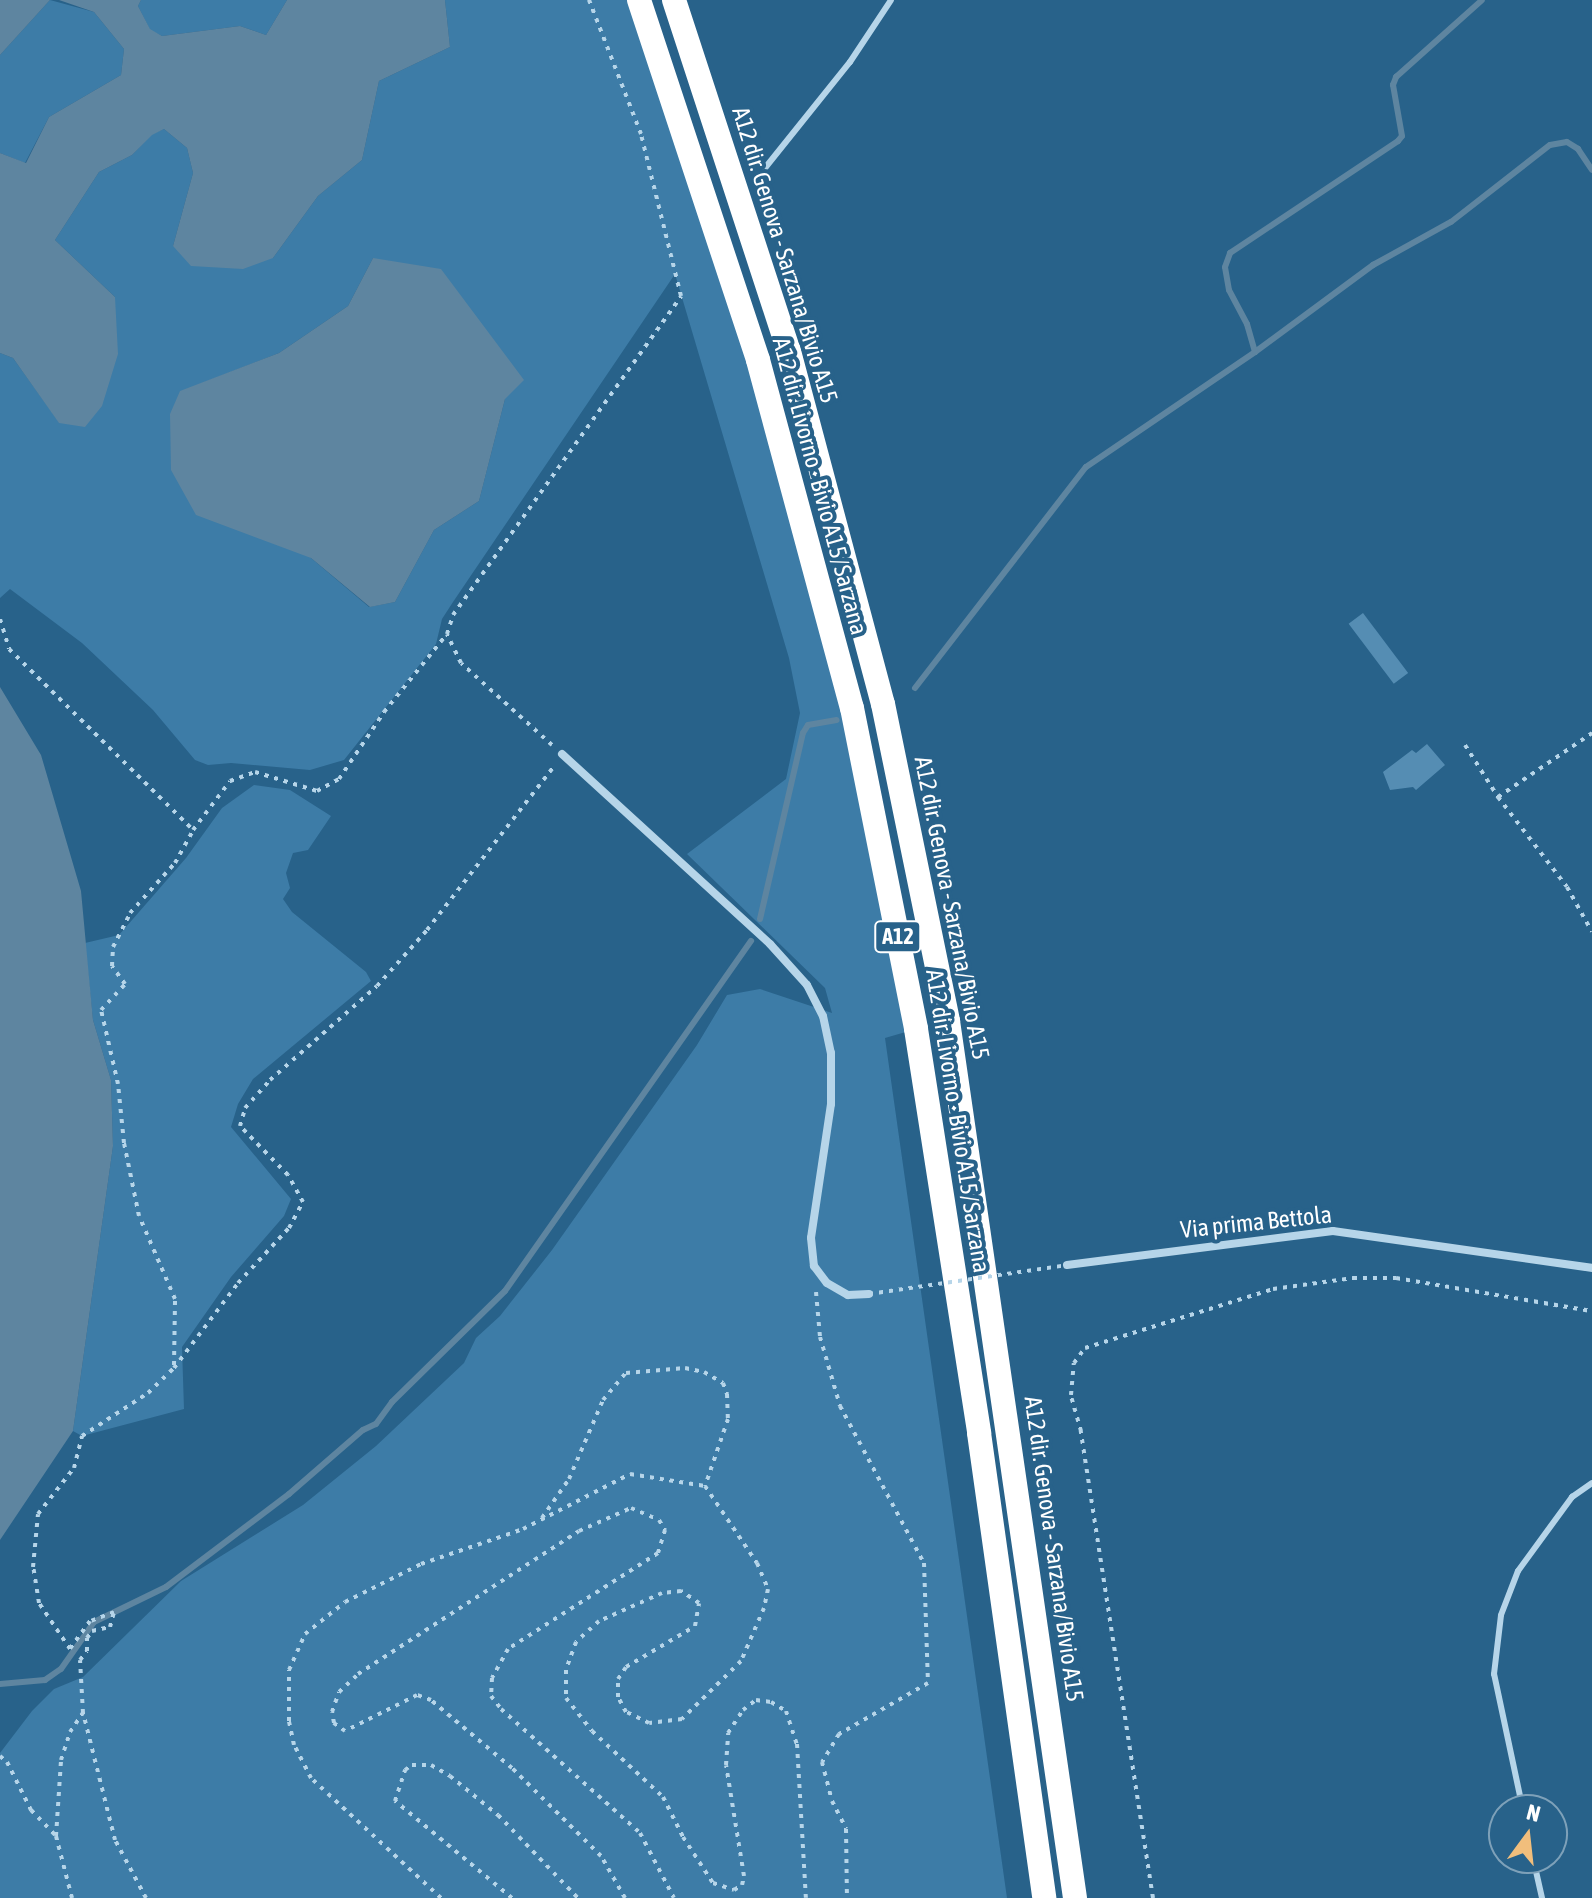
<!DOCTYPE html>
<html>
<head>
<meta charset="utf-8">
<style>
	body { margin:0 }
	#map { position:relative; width:1592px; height:1898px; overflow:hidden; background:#28628a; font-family:"Asap Condensed",sans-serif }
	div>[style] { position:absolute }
	.green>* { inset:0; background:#3d7ca7 }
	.water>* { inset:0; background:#5e85a0 }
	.stream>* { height:6px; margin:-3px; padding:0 3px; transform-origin:3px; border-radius:3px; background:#5e85a0 }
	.building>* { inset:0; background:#558db3; transform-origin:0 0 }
	.path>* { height:4px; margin-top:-2px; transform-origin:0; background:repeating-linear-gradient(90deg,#b6d5e9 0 4px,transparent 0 10px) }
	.lane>* { height:6px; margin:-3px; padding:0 3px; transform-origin:3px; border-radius:3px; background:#b6d5e9 }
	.street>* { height:8px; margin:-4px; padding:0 4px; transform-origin:4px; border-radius:4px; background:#b6d5e9 }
	.highway>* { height:24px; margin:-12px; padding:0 12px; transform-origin:12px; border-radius:12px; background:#fff }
	.path-bridge>* { height:4px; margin-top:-2px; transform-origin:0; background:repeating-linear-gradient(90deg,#b6d5e9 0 4px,transparent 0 10px) }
	span { translate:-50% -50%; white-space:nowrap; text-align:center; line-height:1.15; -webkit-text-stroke:8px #28628a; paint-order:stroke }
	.shield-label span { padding:2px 6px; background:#28628a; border:2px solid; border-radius:6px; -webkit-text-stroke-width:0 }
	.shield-label { font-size:22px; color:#fff; font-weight:700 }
	.street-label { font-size:24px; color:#fff }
	.north { position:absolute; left:1488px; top:1794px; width:80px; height:80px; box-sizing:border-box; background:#28628a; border:2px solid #7ea1b9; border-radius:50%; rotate:15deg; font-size:22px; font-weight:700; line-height:32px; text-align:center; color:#fff }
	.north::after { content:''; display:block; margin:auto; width:28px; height:36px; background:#f1be7c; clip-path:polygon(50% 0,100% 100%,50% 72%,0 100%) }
</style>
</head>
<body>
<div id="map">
	<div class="green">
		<div style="clip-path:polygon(50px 0,94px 12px,124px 49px,121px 75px,49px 117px,25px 163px,0 153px,0 55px)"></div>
		<div style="clip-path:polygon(141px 0,287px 0,266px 35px,240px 26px,162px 36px,150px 30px,138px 6px)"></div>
		<div style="clip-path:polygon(evenodd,445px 0,639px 0,758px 360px,916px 1029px,885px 1038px,1007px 1898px,0 1898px,0 1753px,32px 1711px,54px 1689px,83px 1677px,181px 1581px,303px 1505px,376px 1446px,464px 1363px,476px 1338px,500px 1316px,552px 1250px,697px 1045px,727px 995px,760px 989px,832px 1013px,825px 988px,687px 854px,786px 779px,800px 713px,789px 658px,675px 274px,453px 602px,442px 619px,436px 644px,344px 760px,310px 770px,231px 763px,208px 765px,195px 760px,153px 710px,82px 643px,10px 589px,0 598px,0 353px,13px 358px,59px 422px,115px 297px,55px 240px,99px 172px,132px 155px,152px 134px,164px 129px,187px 148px,193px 173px,173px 246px,273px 258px,318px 196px,362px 160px,379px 81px,450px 47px,445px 0,373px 258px,505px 399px,479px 501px,434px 530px,395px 602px,369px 607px,311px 558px,180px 392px,279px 353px,348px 306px,373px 258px)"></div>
		<div style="clip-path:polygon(254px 785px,290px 790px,331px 816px,308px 850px,293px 853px,286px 873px,290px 888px,283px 899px,292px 912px,366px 972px,371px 981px,253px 1079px,238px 1104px,231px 1127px,291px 1199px,284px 1216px,231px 1277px,182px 1347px,184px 1409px,82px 1436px,73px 1431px,113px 1146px,111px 1080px,93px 1020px,85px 943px,119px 935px,186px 858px,222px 808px)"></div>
	</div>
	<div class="water">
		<div style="clip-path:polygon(0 0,50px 0,0 55px)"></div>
		<div style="clip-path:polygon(59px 0,141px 0,138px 6px,150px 29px,162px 36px,240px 26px,266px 35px,287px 0,445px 0,450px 47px,379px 81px,362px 160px,318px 196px,273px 258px,243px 269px,191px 266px,173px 246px,193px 173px,187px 148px,164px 129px,152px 135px,132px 155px,99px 172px,55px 240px,115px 297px,118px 354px,102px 406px,85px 427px,59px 423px,13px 358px,0 353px,0 153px,26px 163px,49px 117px,121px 75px,124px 49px,94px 12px)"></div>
		<div style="clip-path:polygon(373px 258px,441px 269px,524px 380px,505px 399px,479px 501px,434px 530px,395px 602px,370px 607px,311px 558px,196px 515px,171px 470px,170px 414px,180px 391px,279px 353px,348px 306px)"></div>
		<div style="clip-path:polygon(0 687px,41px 755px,81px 891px,93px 1020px,111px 1080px,113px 1146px,73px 1431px,0 1540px)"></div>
	</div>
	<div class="stream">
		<div style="left:1255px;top:352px;width:147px;rotate:-36.4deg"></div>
		<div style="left:1373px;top:265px;width:89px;rotate:-28.9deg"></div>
		<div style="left:1451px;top:222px;width:125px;rotate:-37.9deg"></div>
		<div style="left:1550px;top:145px;width:17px;rotate:-10deg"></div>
		<div style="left:1567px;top:142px;width:13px;rotate:32deg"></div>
		<div style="left:1578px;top:149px;width:25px;rotate:56deg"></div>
		<div style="left:915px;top:688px;width:279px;rotate:-52.3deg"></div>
		<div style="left:1086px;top:467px;width:204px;rotate:-34.2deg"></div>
		<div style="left:1255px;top:352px;width:29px;rotate:-106deg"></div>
		<div style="left:1247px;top:324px;width:38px;rotate:-118deg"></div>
		<div style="left:1229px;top:290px;width:23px;rotate:-100deg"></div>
		<div style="left:1225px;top:267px;width:15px;rotate:-70deg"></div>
		<div style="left:1230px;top:253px;width:202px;rotate:-33.7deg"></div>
		<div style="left:1398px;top:141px;width:6px;rotate:-51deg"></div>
		<div style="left:1402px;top:136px;width:52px;rotate:-100deg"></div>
		<div style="left:1393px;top:85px;width:9px;rotate:-69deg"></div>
		<div style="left:1396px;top:77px;width:115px;rotate:-41.8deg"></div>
		<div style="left:760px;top:919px;width:191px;rotate:-77deg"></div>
		<div style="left:803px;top:733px;width:9px;rotate:-58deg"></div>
		<div style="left:808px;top:725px;width:29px;rotate:-10deg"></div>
		<div style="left:0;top:1684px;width:45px;rotate:-5.1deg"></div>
		<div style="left:45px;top:1680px;width:19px;rotate:-35deg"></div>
		<div style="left:61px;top:1669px;width:57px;rotate:-54.9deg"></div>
		<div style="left:94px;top:1622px;width:80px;rotate:-25.9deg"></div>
		<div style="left:166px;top:1587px;width:154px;rotate:-37.1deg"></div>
		<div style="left:289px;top:1494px;width:98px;rotate:-40.9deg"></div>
		<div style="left:363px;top:1430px;width:14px;rotate:-25deg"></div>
		<div style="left:376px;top:1424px;width:27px;rotate:-54deg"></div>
		<div style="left:392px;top:1402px;width:158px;rotate:-44.5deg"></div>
		<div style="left:505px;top:1291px;width:428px;rotate:-54.9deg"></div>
	</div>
	<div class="building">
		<div style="left:1363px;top:613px;width:75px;height:18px;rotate:53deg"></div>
		<div style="clip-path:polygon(1427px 744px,1445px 765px,1416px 790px,1413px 787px,1390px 790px,1383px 772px,1412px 750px,1416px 753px)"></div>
	</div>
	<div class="path">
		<div style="left:0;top:619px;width:31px;rotate:73deg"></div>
		<div style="left:9px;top:649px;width:258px;rotate:44.5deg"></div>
		<div style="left:552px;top:745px;width:122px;rotate:-138deg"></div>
		<div style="left:461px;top:663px;width:32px;rotate:-116deg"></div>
		<div style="left:447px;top:634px;width:20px;rotate:-72deg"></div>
		<div style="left:453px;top:615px;width:392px;rotate:-54.4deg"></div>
		<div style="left:681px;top:296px;width:167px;rotate:-103.9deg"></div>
		<div style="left:641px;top:134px;width:144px;rotate:-111.2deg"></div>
		<div style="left:1465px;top:745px;width:62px;rotate:57.6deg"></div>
		<div style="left:1498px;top:797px;width:114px;rotate:-34.2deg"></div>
		<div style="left:1498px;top:797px;width:113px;rotate:52.5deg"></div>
		<div style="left:1567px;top:887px;width:51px;rotate:60.9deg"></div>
		<div style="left:816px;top:1292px;width:45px;rotate:84.9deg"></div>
		<div style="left:820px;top:1337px;width:72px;rotate:73.8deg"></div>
		<div style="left:840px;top:1406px;width:178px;rotate:61.9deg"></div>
		<div style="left:924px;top:1563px;width:120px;rotate:88.1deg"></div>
		<div style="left:928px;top:1683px;width:103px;rotate:150.2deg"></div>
		<div style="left:839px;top:1734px;width:33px;rotate:121deg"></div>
		<div style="left:822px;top:1762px;width:40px;rotate:75.6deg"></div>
		<div style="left:832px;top:1801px;width:31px;rotate:63deg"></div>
		<div style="left:846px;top:1829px;width:69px;rotate:89.2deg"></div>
		<div style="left:174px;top:1365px;width:66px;rotate:-89.1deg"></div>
		<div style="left:175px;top:1299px;width:90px;rotate:-113.4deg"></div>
		<div style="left:139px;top:1216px;width:75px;rotate:-101.6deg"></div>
		<div style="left:124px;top:1143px;width:59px;rotate:-95.8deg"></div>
		<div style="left:118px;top:1084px;width:76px;rotate:-102.9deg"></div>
		<div style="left:101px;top:1010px;width:35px;rotate:-47deg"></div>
		<div style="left:125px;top:984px;width:22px;rotate:-126deg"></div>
		<div style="left:112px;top:966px;width:19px;rotate:-87deg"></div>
		<div style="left:113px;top:947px;width:38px;rotate:-63deg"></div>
		<div style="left:130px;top:913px;width:67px;rotate:-48deg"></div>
		<div style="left:175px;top:863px;width:38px;rotate:-61deg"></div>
		<div style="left:193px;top:830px;width:61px;rotate:-52.9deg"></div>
		<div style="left:230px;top:781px;width:27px;rotate:-20deg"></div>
		<div style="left:255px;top:772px;width:65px;rotate:17deg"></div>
		<div style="left:317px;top:791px;width:25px;rotate:-29deg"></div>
		<div style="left:339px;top:779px;width:81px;rotate:-56.1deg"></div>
		<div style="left:384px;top:712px;width:100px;rotate:-51.1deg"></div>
		<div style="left:542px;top:1518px;width:47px;rotate:-55.3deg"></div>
		<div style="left:569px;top:1479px;width:86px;rotate:-66.7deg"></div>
		<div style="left:603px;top:1400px;width:35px;rotate:-50deg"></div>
		<div style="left:626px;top:1373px;width:59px;rotate:-4.8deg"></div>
		<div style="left:685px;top:1368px;width:19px;rotate:12deg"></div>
		<div style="left:704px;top:1372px;width:22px;rotate:30deg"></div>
		<div style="left:723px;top:1383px;width:12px;rotate:70deg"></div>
		<div style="left:727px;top:1394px;width:25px;rotate:88deg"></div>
		<div style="left:728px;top:1419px;width:71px;rotate:108.9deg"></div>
		<div style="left:0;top:1756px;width:9px;rotate:41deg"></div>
		<div style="left:7px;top:1762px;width:54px;rotate:63.4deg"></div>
		<div style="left:31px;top:1810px;width:36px;rotate:46deg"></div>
		<div style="left:72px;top:1898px;width:64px;rotate:-104.5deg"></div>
		<div style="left:56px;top:1836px;width:76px;rotate:-86.2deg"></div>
		<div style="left:61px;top:1760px;width:29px;rotate:-72deg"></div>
		<div style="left:70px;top:1732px;width:23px;rotate:-56deg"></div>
		<div style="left:146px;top:1898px;width:66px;rotate:-118.1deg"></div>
		<div style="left:115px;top:1840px;width:131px;rotate:-104.1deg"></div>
		<div style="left:83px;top:1713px;width:53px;rotate:-93.2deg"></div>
		<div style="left:80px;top:1660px;width:11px;rotate:-52deg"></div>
		<div style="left:87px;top:1651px;width:13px;rotate:-90deg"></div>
		<div style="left:87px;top:1638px;width:9px;rotate:-54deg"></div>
		<div style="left:92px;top:1631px;width:18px;rotate:-13deg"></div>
		<div style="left:110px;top:1627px;width:16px;rotate:-75deg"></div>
		<div style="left:114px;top:1612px;width:26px;rotate:159deg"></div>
		<div style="left:90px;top:1621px;width:34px;rotate:126deg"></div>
		<div style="left:70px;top:1649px;width:55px;rotate:-124deg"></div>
		<div style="left:39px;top:1603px;width:36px;rotate:-99deg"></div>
		<div style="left:33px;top:1567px;width:53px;rotate:-84.6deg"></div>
		<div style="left:38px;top:1514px;width:58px;rotate:-52deg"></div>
		<div style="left:74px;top:1468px;width:33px;rotate:-76deg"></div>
		<div style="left:82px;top:1436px;width:79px;rotate:-33.1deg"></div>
		<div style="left:148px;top:1393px;width:36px;rotate:-44deg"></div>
		<div style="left:174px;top:1368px;width:106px;rotate:-53deg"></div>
		<div style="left:238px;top:1283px;width:75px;rotate:-47.2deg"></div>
		<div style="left:289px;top:1228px;width:30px;rotate:-62deg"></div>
		<div style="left:303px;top:1202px;width:31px;rotate:-119deg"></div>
		<div style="left:288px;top:1175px;width:69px;rotate:-134.4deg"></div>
		<div style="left:240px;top:1126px;width:19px;rotate:-74deg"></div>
		<div style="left:245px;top:1108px;width:38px;rotate:-48deg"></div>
		<div style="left:270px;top:1080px;width:142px;rotate:-41.3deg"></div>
		<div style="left:377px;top:986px;width:75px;rotate:-48.2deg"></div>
		<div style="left:427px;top:930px;width:207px;rotate:-52.2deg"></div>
		<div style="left:441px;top:1898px;width:177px;rotate:-137.3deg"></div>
		<div style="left:311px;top:1778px;width:37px;rotate:-117deg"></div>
		<div style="left:294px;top:1745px;width:25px;rotate:-102deg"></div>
		<div style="left:289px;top:1721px;width:51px;rotate:-90deg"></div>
		<div style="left:289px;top:1670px;width:39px;rotate:-66deg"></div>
		<div style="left:305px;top:1634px;width:51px;rotate:-38.7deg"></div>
		<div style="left:345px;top:1602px;width:85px;rotate:-26.6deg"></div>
		<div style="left:421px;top:1564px;width:108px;rotate:-18.9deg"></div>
		<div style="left:523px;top:1529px;width:120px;rotate:-27.2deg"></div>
		<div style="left:630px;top:1474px;width:76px;rotate:9.1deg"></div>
		<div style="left:705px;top:1486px;width:93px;rotate:56deg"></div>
		<div style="left:757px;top:1563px;width:28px;rotate:67deg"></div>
		<div style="left:768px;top:1589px;width:19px;rotate:102deg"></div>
		<div style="left:764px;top:1608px;width:58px;rotate:113.5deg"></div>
		<div style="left:741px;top:1661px;width:83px;rotate:135.5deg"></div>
		<div style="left:682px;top:1719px;width:33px;rotate:173deg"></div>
		<div style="left:649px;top:1723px;width:25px;rotate:-154deg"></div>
		<div style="left:626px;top:1712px;width:17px;rotate:-118deg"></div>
		<div style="left:618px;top:1697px;width:18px;rotate:-90deg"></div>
		<div style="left:618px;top:1679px;width:14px;rotate:-56deg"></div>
		<div style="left:626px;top:1667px;width:80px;rotate:-30.7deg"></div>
		<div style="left:695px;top:1626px;width:23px;rotate:-80deg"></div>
		<div style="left:699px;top:1603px;width:22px;rotate:-146deg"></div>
		<div style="left:681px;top:1591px;width:19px;rotate:174deg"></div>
		<div style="left:662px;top:1593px;width:69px;rotate:156deg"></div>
		<div style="left:599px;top:1621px;width:31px;rotate:138deg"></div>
		<div style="left:576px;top:1642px;width:30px;rotate:110deg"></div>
		<div style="left:566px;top:1670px;width:28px;rotate:90deg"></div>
		<div style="left:566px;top:1698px;width:42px;rotate:51.8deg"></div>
		<div style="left:592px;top:1731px;width:97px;rotate:42.9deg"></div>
		<div style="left:663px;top:1797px;width:45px;rotate:63.4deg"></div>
		<div style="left:683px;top:1837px;width:55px;rotate:56.9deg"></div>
		<div style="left:713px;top:1883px;width:22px;rotate:18deg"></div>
		<div style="left:734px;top:1890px;width:9px;rotate:-32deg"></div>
		<div style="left:742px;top:1885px;width:9px;rotate:-77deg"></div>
		<div style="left:744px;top:1876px;width:112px;rotate:-99.2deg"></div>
		<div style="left:726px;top:1765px;width:32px;rotate:-86deg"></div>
		<div style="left:728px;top:1733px;width:27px;rotate:-57deg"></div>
		<div style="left:743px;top:1710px;width:16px;rotate:-38deg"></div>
		<div style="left:756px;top:1700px;width:15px;rotate:8deg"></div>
		<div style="left:771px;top:1702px;width:17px;rotate:31deg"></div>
		<div style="left:786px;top:1711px;width:35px;rotate:72deg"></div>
		<div style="left:797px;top:1744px;width:154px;rotate:86.7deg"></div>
		<div style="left:512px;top:1898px;width:152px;rotate:-140.3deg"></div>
		<div style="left:395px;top:1801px;width:33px;rotate:-72deg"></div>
		<div style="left:405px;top:1770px;width:9px;rotate:-36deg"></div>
		<div style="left:412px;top:1765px;width:19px"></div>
		<div style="left:431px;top:1765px;width:22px;rotate:30deg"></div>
		<div style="left:450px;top:1776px;width:62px;rotate:39.1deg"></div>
		<div style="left:498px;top:1815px;width:115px;rotate:46.1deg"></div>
		<div style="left:625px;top:1898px;width:48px;rotate:-119.7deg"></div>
		<div style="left:601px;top:1856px;width:125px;rotate:-135.3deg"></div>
		<div style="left:512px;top:1768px;width:106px;rotate:-140deg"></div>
		<div style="left:431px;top:1700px;width:15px;rotate:-160deg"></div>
		<div style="left:417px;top:1695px;width:80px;rotate:153.4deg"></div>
		<div style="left:345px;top:1731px;width:14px;rotate:-144deg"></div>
		<div style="left:334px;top:1723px;width:11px;rotate:-100deg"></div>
		<div style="left:332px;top:1712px;width:21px;rotate:-71deg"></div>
		<div style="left:339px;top:1692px;width:26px;rotate:-43deg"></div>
		<div style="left:358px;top:1674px;width:263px;rotate:-32.9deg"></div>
		<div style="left:579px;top:1531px;width:57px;rotate:-23.9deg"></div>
		<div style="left:631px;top:1508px;width:30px;rotate:23deg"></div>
		<div style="left:659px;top:1520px;width:12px;rotate:59deg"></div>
		<div style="left:665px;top:1530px;width:24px;rotate:107deg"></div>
		<div style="left:658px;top:1553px;width:178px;rotate:147.4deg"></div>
		<div style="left:508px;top:1649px;width:33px;rotate:119deg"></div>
		<div style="left:492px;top:1678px;width:18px;rotate:93deg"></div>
		<div style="left:491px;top:1696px;width:16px;rotate:52deg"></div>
		<div style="left:501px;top:1709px;width:186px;rotate:41.7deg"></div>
		<div style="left:640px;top:1833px;width:73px;rotate:62.4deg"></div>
		<div style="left:1153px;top:1898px;width:473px;rotate:-98.8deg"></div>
		<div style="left:1081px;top:1431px;width:37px;rotate:-106deg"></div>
		<div style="left:1071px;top:1395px;width:32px;rotate:-85deg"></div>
		<div style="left:1074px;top:1363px;width:19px;rotate:-54deg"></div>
		<div style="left:1085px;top:1348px;width:197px;rotate:-17.4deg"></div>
		<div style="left:1273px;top:1289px;width:81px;rotate:-7.8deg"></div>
		<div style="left:1353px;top:1278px;width:43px"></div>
		<div style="left:1396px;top:1278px;width:199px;rotate:9.6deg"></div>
	</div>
	<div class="lane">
		<div style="left:765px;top:168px;width:136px;rotate:-51.3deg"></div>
		<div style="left:850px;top:62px;width:74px;rotate:-56.5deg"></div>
		<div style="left:1523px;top:1810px;width:139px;rotate:-102deg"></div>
		<div style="left:1494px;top:1674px;width:59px;rotate:-83.2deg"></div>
		<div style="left:1501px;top:1615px;width:47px;rotate:-68.9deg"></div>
		<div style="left:1518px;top:1571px;width:92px;rotate:-53.9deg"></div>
		<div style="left:1572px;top:1497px;width:24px;rotate:-35deg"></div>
		<div style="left:1533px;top:1858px;width:41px;rotate:77.3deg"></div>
	</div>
	<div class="street">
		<div style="left:562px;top:754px;width:282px;rotate:42.4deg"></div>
		<div style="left:770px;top:944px;width:55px;rotate:47.9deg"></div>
		<div style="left:807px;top:985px;width:35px;rotate:63deg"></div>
		<div style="left:823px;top:1016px;width:38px;rotate:78deg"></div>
		<div style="left:831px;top:1053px;width:51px;rotate:90deg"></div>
		<div style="left:831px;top:1104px;width:135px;rotate:98.5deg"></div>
		<div style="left:811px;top:1238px;width:28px;rotate:84deg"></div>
		<div style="left:814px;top:1266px;width:21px;rotate:53deg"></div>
		<div style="left:827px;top:1283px;width:24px;rotate:30deg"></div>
		<div style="left:848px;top:1295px;width:21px;rotate:-3deg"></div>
		<div style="left:1067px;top:1265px;width:268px;rotate:-7.3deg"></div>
		<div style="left:1333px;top:1231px;width:262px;rotate:8.1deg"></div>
	</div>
	<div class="highway">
		<div style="left:639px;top:0;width:379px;rotate:71.7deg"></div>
		<div style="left:758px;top:360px;width:360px;rotate:74.9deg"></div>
		<div style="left:852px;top:708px;width:327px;rotate:78.7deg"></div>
		<div style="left:916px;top:1029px;width:409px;rotate:81.1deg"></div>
		<div style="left:979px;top:1433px;width:470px;rotate:82deg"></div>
		<div style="left:674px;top:0;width:369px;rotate:71.9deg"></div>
		<div style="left:789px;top:351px;width:365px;rotate:75.1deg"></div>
		<div style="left:883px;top:704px;width:324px;rotate:78.4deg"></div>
		<div style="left:948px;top:1021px;width:886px;rotate:81.76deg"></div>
	</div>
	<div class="path-bridge">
		<div style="left:869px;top:1294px;width:200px;rotate:-8.3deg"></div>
	</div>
	<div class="shield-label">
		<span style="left:898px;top:937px">A12</span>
	</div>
	<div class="street-label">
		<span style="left:785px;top:255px;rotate:73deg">A12 dir. Genova - Sarzana/Bivio A15</span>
		<span style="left:820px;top:486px;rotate:75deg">A12 dir. Livorno - Bivio A15/Sarzana</span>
		<span style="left:952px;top:908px;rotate:79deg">A12 dir. Genova - Sarzana/Bivio A15</span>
		<span style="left:958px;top:1121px;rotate:81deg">A12 dir. Livorno - Bivio A15/Sarzana</span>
		<span style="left:1256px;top:1222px;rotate:-6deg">Via prima Bettola</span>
		<span style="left:1054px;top:1549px;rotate:82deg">A12 dir. Genova - Sarzana/Bivio A15</span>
	</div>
	<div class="north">N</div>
</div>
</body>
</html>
